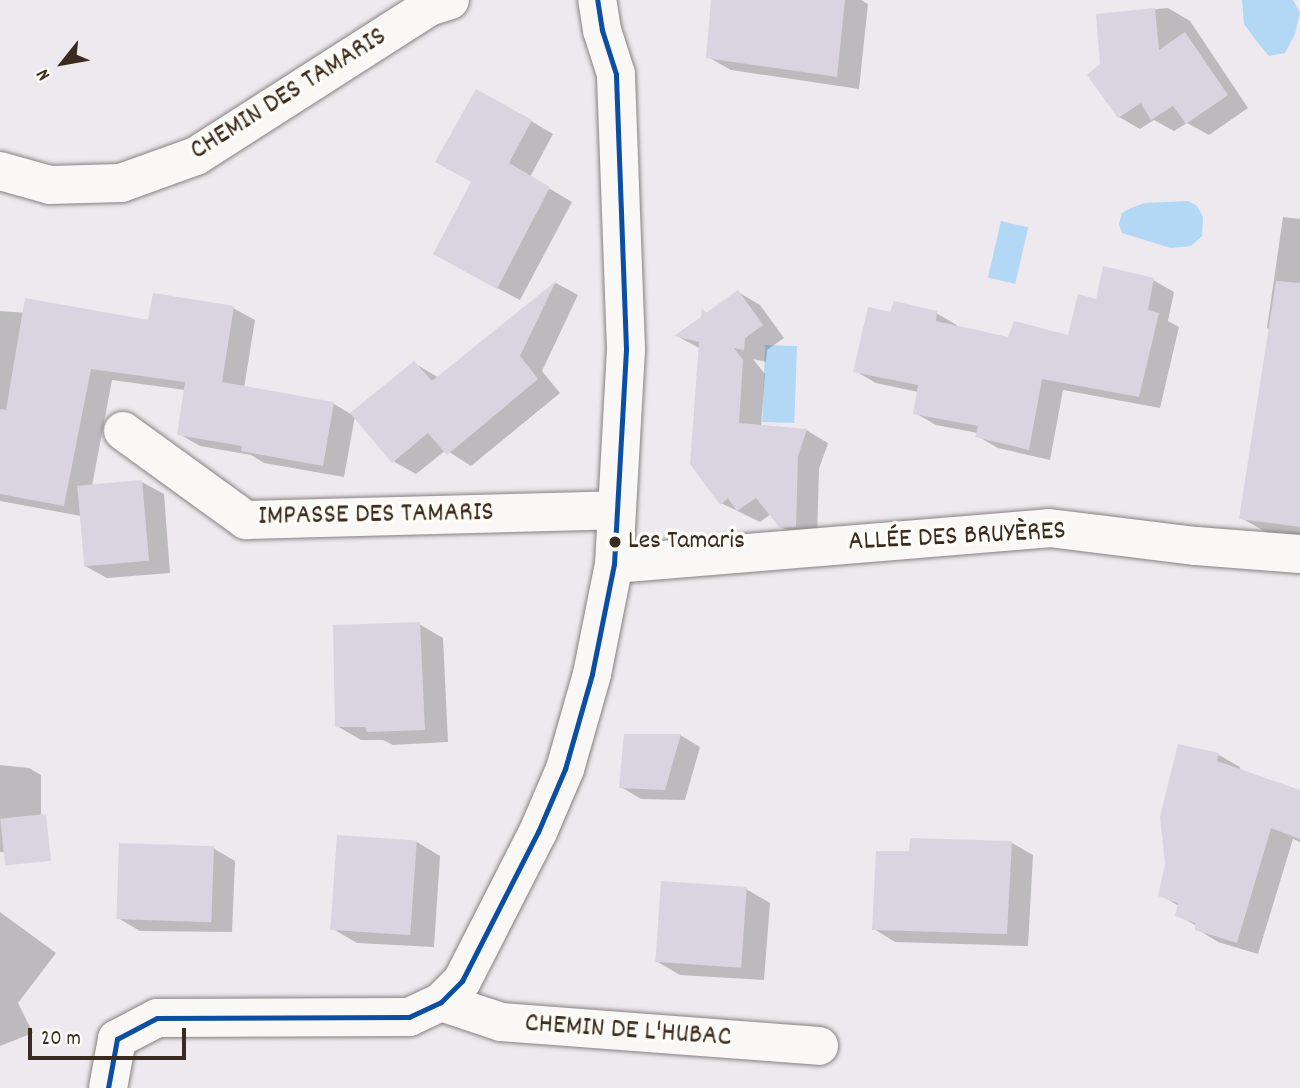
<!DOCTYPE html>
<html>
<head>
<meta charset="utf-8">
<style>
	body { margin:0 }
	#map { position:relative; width:1300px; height:1088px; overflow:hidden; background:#ede9ee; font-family:Dekko,sans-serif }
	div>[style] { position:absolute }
	.water>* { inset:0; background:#b2d8f5; transform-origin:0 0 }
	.shadow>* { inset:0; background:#0003 }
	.building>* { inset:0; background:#dad4e0; transform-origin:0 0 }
	.roads { filter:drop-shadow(0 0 2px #868181) drop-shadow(0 0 2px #868181) }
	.street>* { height:38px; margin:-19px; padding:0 19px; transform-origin:19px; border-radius:19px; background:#f9f8f7 }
	.bus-1>* { height:5px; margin:-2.5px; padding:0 2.5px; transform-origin:2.5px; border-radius:2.5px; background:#0b4ea2 }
	.dots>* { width:19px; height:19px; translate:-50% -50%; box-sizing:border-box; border:4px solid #fdfcf7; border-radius:50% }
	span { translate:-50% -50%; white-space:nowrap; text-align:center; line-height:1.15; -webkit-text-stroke:7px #fdfcf7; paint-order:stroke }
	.bus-label { font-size:26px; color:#3b2a1e }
	.left { translate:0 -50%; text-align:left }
	.street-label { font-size:28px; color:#3b2a1e }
	.north { position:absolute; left:28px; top:28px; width:70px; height:70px; -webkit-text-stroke:5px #fdfcf7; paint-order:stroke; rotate:239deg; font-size:19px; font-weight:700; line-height:28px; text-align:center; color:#3b2a1e }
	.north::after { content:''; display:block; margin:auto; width:24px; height:32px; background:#3b2a1e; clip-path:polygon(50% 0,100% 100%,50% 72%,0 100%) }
	.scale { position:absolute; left:28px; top:1028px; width:158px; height:32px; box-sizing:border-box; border:4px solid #3b2a1e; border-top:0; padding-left:9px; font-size:21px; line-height:24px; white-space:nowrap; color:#3b2a1e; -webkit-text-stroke:5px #fdfcf7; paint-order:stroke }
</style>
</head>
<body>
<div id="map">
	<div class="water">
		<div style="clip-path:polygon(1242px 0,1293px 0,1300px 13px,1295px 34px,1285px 53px,1269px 56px,1258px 43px,1244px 24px)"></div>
		<div style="clip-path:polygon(1188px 201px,1197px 206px,1203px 217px,1202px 236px,1191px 246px,1171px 248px,1122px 233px,1119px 224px,1122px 213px,1131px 208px,1145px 203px)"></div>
		<div style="left:1001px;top:221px;width:28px;height:58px;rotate:13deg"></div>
		<div style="left:765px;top:345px;width:32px;height:77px;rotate:2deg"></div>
	</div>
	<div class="shadow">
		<div style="clip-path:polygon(713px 0,861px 0,868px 4px,859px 89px,731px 70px,708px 57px)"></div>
		<div style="clip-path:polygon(1168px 8px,1190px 21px,1248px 108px,1209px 135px,1187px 123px,1174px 131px,1154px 120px,1140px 129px,1119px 117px,1097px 15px)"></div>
		<div style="clip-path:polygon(531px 121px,553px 134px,530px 177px,572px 202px,520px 300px,457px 267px,473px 182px)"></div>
		<div style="clip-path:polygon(1283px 217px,1300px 219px,1300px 541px,1275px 537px,1241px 518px,1270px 330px,1267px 328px)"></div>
		<div style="clip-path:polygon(1153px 280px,1174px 292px,1168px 321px,1179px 327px,1160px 408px,1063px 390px,1050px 460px,998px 448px,977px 436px,978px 433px,936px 425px,915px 413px,918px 392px,876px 383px,855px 371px,892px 314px,936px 313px,957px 325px,957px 328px,1009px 340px,1070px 337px,1097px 301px)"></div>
		<div style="clip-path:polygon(556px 283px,578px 295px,542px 371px,560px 393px,471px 466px,446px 450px,416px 474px,393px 461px,355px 416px,344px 477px,264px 463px,251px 455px,200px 446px,179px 434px,185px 390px,112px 380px,92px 486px,142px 482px,164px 494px,170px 573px,107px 578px,85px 566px,81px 516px,0 501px,0 311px,150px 322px,233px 308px,255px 320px,244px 388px,334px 404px,351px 414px,414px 363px,439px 378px)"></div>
		<div style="clip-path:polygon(738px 292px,760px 305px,784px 338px,767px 350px,766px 362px,753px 359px,765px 374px,761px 427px,806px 430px,828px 443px,819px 469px,817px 539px,803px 540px,781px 527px,771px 514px,760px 522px,721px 503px,701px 349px,677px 336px,703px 318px,703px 311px,708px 314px)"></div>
		<div style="clip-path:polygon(419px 624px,443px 638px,448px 742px,393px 745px,383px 740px,361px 740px,337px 726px)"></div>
		<div style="clip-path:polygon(680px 735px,700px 747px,685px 800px,641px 799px,621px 787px)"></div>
		<div style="clip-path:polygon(1180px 746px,1219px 755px,1240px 767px,1239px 771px,1300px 792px,1300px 842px,1293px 839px,1258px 954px,1218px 942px,1197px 929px,1197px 926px,1177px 915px,1179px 906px,1160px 895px,1167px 865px)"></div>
		<div style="clip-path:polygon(0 765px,29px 768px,41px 775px,41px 854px,0 852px)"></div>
		<div style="clip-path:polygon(912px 839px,1012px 843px,1033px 855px,1028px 946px,895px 942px,874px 929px,911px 853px)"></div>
		<div style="clip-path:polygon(417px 842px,440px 856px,434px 947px,357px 943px,333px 929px)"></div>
		<div style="clip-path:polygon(213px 848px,235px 861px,232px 932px,140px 931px,118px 918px)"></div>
		<div style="clip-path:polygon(746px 889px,770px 903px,764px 980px,680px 975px,656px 961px)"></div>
		<div style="clip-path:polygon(0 912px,56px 953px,18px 1003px,33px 1033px,0 1046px)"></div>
	</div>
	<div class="building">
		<div style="clip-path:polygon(711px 0,845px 0,837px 77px,706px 58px)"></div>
		<div style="clip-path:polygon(1155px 8px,1159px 50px,1185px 32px,1228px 95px,1186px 124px,1173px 106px,1151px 120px,1141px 103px,1118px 118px,1087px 75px,1100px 64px,1096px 14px)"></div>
		<div style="clip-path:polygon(476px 89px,532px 120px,509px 163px,550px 187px,497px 289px,433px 254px,471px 182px,435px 162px)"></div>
		<div style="clip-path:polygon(1103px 266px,1154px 278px,1148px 310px,1159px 313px,1139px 397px,1042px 379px,1029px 450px,975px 437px,978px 426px,913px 414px,918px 385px,853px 372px,868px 307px,890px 312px,894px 301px,937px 311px,936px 321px,1008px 337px,1014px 321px,1068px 335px,1078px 294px,1096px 299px)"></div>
		<div style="clip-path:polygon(556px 281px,520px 356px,538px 379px,447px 455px,428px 433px,392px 463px,350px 413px,414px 361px,432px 381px)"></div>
		<div style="clip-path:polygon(1276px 281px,1300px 283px,1300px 527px,1239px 519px)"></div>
		<div style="clip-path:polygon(738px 290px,763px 325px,745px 338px,744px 350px,734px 348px,743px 360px,739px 423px,807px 429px,798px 456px,796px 527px,780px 528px,756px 498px,737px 511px,728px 498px,720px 505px,690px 464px,699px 342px,674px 336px,701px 317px,702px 308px,706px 313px)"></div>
		<div style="clip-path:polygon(153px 293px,234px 306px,222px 382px,334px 402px,323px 466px,241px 451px,242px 446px,177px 435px,185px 382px,91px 369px,64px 506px,0 494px,0 409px,6px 410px,25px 298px,148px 320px)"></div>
		<div style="left:142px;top:480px;width:81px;height:65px;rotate:85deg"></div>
		<div style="clip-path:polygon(420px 622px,425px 730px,367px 732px,365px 727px,335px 727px,333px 625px)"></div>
		<div style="clip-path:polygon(624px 734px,681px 734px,665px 790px,619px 788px)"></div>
		<div style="clip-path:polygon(1178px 744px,1219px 753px,1217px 761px,1300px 790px,1300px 839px,1271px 828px,1237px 943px,1195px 930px,1195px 923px,1175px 916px,1178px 903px,1158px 896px,1165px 864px,1160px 817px)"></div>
		<div style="left:46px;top:814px;width:47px;height:46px;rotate:84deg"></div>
		<div style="left:337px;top:835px;width:80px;height:95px;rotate:4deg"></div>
		<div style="clip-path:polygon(910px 838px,1012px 841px,1007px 934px,872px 930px,876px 851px,909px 851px)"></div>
		<div style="left:119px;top:843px;width:95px;height:76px;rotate:2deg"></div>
		<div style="left:661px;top:881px;width:86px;height:81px;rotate:4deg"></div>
	</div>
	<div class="roads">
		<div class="street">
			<div style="left:0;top:171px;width:52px;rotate:15.6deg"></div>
			<div style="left:50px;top:185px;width:71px;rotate:-1.6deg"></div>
			<div style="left:121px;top:183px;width:80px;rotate:-19.8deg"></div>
			<div style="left:196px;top:156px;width:277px;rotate:-32.6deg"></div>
			<div style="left:429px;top:7px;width:22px;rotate:-18deg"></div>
			<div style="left:123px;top:431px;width:152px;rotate:35.9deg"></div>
			<div style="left:246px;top:520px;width:370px;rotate:-1.5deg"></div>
			<div style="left:614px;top:564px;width:436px;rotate:-4.7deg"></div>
			<div style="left:1049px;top:528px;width:148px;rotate:7deg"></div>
			<div style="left:1196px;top:546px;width:104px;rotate:4.4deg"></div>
			<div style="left:441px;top:1002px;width:63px;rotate:18.4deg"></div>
			<div style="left:501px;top:1022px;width:319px;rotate:4.3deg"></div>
			<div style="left:108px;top:1088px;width:50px;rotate:-79.6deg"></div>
			<div style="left:117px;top:1039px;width:45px;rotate:-27.7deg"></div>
			<div style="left:157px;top:1018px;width:252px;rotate:-0.2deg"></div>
			<div style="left:409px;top:1017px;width:35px;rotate:-25deg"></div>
			<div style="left:441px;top:1002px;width:30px;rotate:-45deg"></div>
			<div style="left:462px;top:981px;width:167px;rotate:-63deg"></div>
			<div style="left:538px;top:832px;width:69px;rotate:-66.8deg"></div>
			<div style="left:565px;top:769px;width:99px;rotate:-74.1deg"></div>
			<div style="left:592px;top:674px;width:112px;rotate:-78.7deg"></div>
			<div style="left:614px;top:564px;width:215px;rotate:-86.8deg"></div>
			<div style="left:626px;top:349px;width:275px;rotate:-92.1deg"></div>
			<div style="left:616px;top:74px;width:46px;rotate:-107.7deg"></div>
			<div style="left:602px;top:30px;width:30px;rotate:-99deg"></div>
		</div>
	</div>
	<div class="bus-1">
		<div style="left:108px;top:1088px;width:50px;rotate:-79.6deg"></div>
		<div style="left:117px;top:1039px;width:45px;rotate:-27.7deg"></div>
		<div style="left:157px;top:1018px;width:252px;rotate:-0.2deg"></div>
		<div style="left:409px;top:1017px;width:35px;rotate:-25deg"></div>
		<div style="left:441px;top:1002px;width:30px;rotate:-45deg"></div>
		<div style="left:462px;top:981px;width:167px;rotate:-63deg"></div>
		<div style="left:538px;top:832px;width:69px;rotate:-66.8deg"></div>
		<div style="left:565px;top:769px;width:99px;rotate:-74.1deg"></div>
		<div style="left:592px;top:674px;width:112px;rotate:-78.7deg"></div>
		<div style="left:614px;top:564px;width:215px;rotate:-86.8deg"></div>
		<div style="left:626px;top:349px;width:275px;rotate:-92.1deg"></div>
		<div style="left:616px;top:74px;width:46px;rotate:-107.7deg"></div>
		<div style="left:602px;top:30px;width:30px;rotate:-99deg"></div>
	</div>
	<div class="dots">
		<div style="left:615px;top:542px;background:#3b2a1e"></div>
	</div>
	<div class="bus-label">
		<span class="left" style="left:628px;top:542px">Les Tamaris</span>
	</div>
	<div class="street-label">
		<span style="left:289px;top:95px;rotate:-32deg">CHEMIN DES TAMARIS</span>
		<span style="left:376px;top:516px;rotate:-1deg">IMPASSE DES TAMARIS</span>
		<span style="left:957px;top:538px;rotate:-3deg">ALLÉE DES BRUYÈRES</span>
		<span style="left:628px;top:1032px;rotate:4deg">CHEMIN DE L'HUBAC</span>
	</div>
	<div class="north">N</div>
	<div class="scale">20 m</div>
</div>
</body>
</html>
